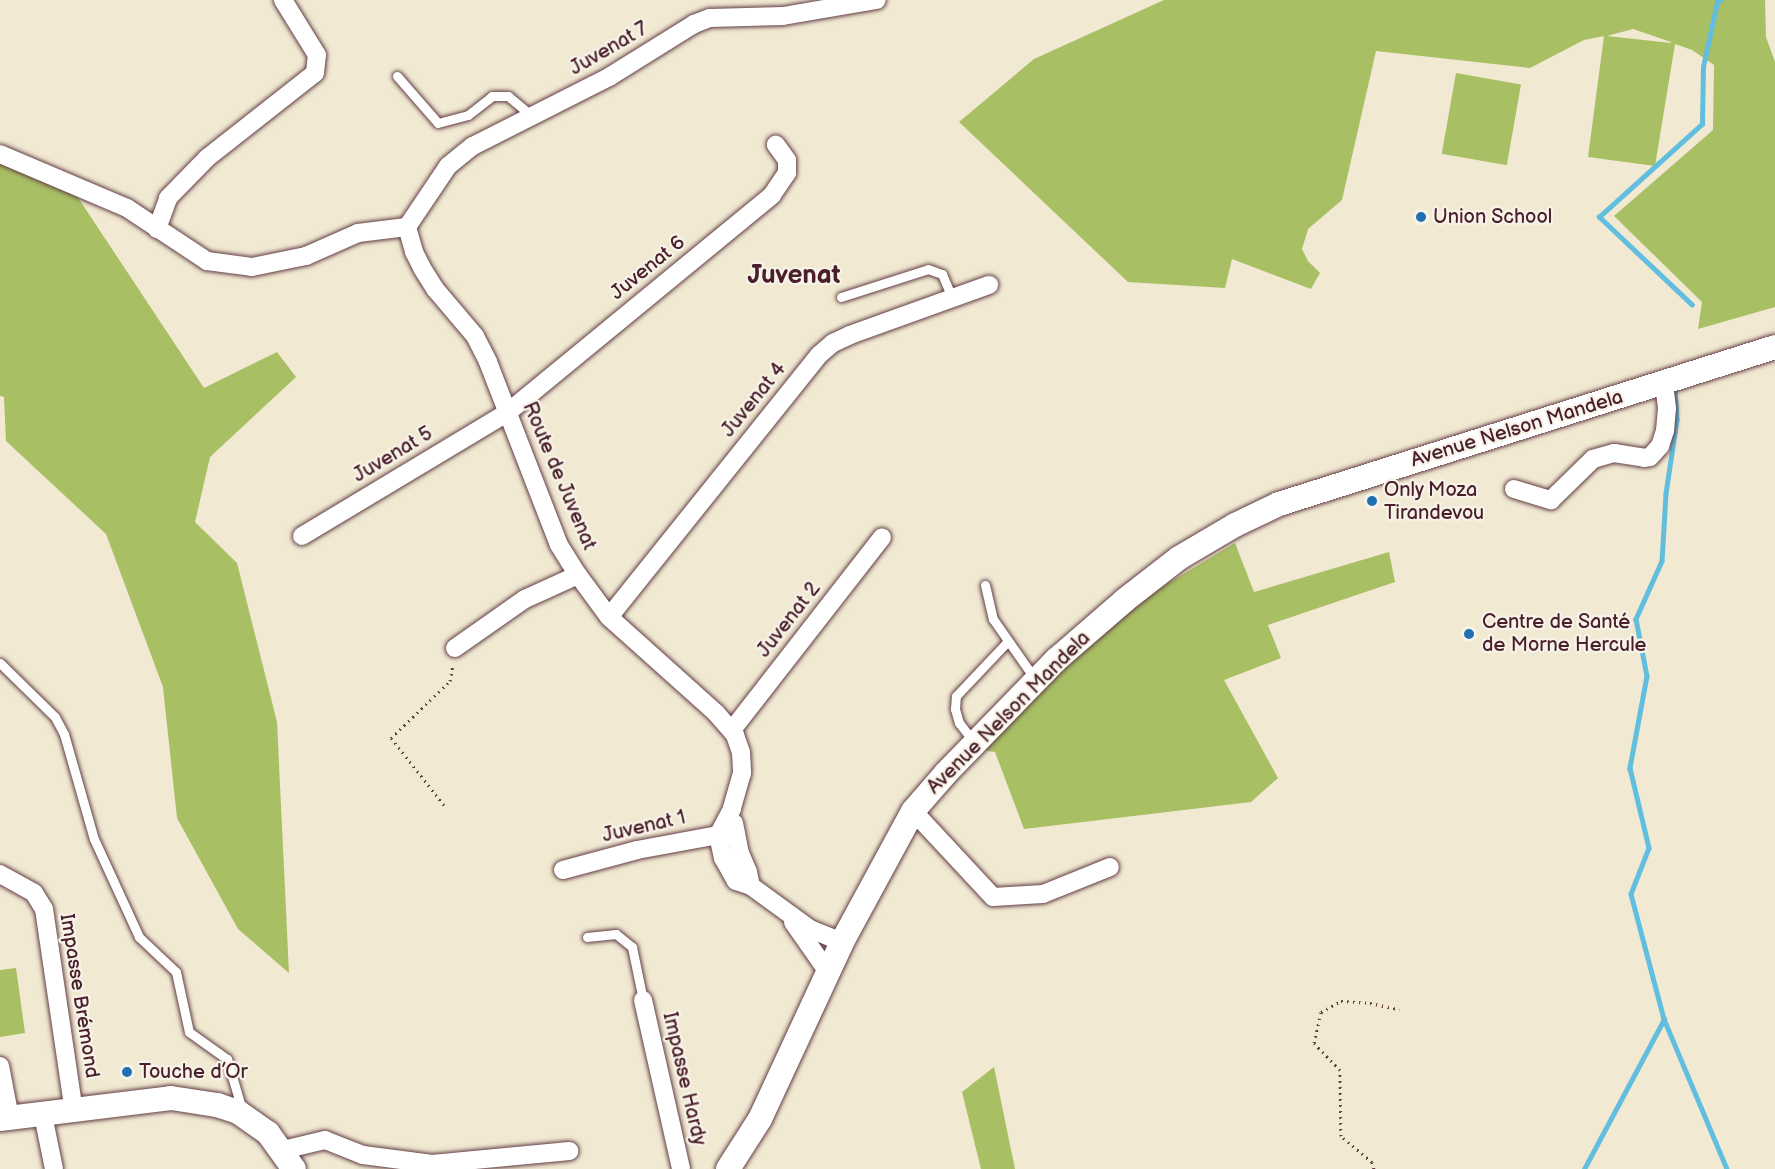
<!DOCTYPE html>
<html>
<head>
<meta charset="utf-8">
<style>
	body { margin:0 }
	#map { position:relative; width:1775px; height:1169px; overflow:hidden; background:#f1e9d2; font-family:"Balsamiq Sans",sans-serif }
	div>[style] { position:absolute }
	.green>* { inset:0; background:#a8bf64; transform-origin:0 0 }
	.stream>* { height:4.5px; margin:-2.25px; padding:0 2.25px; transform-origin:2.25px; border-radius:2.25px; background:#61bedf }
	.path>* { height:3px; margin-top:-1.5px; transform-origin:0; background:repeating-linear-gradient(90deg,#633d44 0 1.5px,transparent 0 6px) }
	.roads { filter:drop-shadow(0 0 2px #633d44) drop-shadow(0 0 2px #633d44) }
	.lane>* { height:9px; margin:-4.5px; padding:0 4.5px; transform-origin:4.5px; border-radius:4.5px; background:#fff }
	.street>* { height:18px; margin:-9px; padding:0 9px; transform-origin:9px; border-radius:9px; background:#fff }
	.secondary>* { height:24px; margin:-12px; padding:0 12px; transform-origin:12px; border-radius:12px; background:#fff }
	.dots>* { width:16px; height:16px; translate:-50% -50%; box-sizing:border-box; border:3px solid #f7f3e8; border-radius:50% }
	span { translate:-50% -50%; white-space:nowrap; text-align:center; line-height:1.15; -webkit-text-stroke:4.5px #f7f3e8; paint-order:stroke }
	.street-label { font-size:20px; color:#4a1f2b }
	.poi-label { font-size:20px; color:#4a1f2b }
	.left { translate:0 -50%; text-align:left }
	.district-label { font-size:26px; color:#4a1f2b; font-weight:700 }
</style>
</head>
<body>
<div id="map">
	<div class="green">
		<div style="clip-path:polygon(evenodd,1164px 0,1765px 0,1766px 37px,1775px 62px,1775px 307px,1698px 329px,1702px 302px,1614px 216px,1713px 130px,1714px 65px,1692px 50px,1675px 44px,1655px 166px,1588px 157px,1604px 36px,1584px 40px,1530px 68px,1376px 51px,1342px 200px,1308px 229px,1302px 249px,1308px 261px,1320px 273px,1311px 289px,1232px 259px,1225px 288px,1128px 282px,959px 122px,1034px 59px,1164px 0,1633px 29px,1671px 42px,1671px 43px,1607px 36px,1633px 29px)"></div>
		<div style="left:1456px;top:73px;width:66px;height:82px;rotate:10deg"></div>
		<div style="clip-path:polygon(0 163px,67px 181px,204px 388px,277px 352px,296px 377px,210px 457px,195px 522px,237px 563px,277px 722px,289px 973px,238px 929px,177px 818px,163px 687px,106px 534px,6px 441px,4px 397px,0 396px)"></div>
		<div style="clip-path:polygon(1235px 543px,1254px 592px,1389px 552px,1395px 582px,1268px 625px,1281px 658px,1224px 680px,1278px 778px,1251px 802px,1024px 829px,995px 752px,981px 750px,1117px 614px)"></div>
		<div style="clip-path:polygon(16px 968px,25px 1033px,0 1037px,0 970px)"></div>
		<div style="clip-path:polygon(994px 1067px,1015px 1169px,981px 1169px,962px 1092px)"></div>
	</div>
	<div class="stream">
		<div style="left:1692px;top:305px;width:128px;rotate:-136.6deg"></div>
		<div style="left:1599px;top:217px;width:139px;rotate:-42.1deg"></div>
		<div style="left:1702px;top:124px;width:57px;rotate:-89deg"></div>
		<div style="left:1703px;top:67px;width:66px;rotate:-77.8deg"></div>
		<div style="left:1717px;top:2px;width:4px;rotate:-34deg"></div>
		<div style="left:1675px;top:390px;width:30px;rotate:86deg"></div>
		<div style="left:1677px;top:420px;width:75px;rotate:98.5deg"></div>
		<div style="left:1666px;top:494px;width:67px;rotate:93.4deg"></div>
		<div style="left:1662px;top:561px;width:64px;rotate:114.1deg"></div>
		<div style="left:1636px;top:619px;width:58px;rotate:79.1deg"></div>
		<div style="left:1647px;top:676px;width:94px;rotate:100.5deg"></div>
		<div style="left:1630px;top:768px;width:82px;rotate:76.6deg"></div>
		<div style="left:1649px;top:848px;width:49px;rotate:111.4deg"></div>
		<div style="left:1631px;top:894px;width:129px;rotate:75.2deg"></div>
		<div style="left:1664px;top:1019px;width:163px;rotate:67.2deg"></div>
		<div style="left:1584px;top:1169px;width:170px;rotate:-61.9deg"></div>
	</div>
	<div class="path">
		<div style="left:444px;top:805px;width:85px;rotate:-128.3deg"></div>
		<div style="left:391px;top:738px;width:82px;rotate:-44deg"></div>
		<div style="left:450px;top:681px;width:17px;rotate:-80deg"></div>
		<div style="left:1374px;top:1169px;width:7px;rotate:-106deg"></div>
		<div style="left:1372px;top:1162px;width:40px;rotate:-140deg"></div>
		<div style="left:1341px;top:1136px;width:66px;rotate:-90.9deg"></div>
		<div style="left:1340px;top:1070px;width:37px;rotate:-134deg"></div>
		<div style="left:1314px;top:1043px;width:32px;rotate:-77deg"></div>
		<div style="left:1321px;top:1012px;width:23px;rotate:-29deg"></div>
		<div style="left:1341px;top:1001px;width:29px;rotate:4deg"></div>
		<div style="left:1370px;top:1003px;width:30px;rotate:12deg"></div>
	</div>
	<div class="roads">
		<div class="lane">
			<div style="left:397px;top:76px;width:62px;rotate:48.9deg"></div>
			<div style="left:438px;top:123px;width:31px;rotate:-15deg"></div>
			<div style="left:468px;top:115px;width:31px;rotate:-38deg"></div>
			<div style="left:492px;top:96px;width:16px"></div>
			<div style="left:508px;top:96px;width:30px;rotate:40deg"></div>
			<div style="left:841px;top:297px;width:91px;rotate:-17.8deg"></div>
			<div style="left:928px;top:269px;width:15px;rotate:20deg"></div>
			<div style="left:942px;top:274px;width:26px;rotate:67deg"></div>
			<div style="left:985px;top:585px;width:35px;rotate:77deg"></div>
			<div style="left:993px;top:619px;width:73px;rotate:55deg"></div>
			<div style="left:0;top:663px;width:77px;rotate:44.5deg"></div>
			<div style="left:55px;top:717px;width:19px;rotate:62deg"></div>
			<div style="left:64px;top:734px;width:109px;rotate:74.1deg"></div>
			<div style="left:94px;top:839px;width:108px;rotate:65.3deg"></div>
			<div style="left:139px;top:937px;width:51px;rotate:43.4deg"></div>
			<div style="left:176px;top:972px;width:61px;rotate:77.8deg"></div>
			<div style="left:189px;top:1032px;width:47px;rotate:35.4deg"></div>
			<div style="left:227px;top:1059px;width:53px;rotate:73.6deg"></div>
			<div style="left:974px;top:742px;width:24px;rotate:-128deg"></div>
			<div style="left:959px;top:723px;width:15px;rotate:-106deg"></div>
			<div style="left:955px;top:709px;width:13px;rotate:-86deg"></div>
			<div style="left:956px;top:696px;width:74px;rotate:-46.6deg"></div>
			<div style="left:587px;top:937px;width:29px;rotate:-6deg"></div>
			<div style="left:616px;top:934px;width:21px;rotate:39deg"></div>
			<div style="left:632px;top:947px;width:54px;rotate:78.3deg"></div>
		</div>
		<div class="street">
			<div style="left:0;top:154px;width:138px;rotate:23deg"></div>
			<div style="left:127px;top:208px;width:96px;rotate:33.5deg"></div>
			<div style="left:207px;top:261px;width:45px;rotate:7.6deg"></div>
			<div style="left:252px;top:267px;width:55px;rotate:-11.5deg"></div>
			<div style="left:306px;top:256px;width:57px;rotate:-23.9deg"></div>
			<div style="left:358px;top:233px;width:49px;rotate:-7deg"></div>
			<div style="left:407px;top:227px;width:26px;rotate:74deg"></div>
			<div style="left:414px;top:252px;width:18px;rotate:63deg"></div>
			<div style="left:422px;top:268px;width:26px;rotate:58deg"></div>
			<div style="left:436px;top:290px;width:60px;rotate:49.7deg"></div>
			<div style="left:475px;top:336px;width:29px;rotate:63deg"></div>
			<div style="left:488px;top:362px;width:196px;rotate:68.8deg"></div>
			<div style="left:559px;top:545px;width:36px;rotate:58deg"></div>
			<div style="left:578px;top:575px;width:52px;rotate:53.6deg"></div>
			<div style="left:609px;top:617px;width:144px;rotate:41.9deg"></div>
			<div style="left:716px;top:713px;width:29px;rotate:49deg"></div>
			<div style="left:735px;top:735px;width:18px;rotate:71deg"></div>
			<div style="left:741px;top:752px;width:21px;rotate:87deg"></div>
			<div style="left:742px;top:773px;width:37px;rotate:106deg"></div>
			<div style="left:732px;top:809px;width:30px;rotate:118deg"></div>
			<div style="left:718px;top:835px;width:24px;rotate:78deg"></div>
			<div style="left:723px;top:858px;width:26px;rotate:61deg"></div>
			<div style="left:736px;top:881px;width:16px;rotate:18deg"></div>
			<div style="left:751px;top:886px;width:73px;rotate:36.1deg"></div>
			<div style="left:810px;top:929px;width:35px;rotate:22deg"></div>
			<div style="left:407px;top:227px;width:73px;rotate:-56.1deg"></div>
			<div style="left:448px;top:166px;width:32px;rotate:-39deg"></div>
			<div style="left:473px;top:146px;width:153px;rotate:-26.9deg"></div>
			<div style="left:609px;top:77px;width:100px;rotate:-31.9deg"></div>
			<div style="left:694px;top:24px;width:17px;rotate:-21deg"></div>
			<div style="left:710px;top:18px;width:73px;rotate:-1.6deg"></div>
			<div style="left:783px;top:16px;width:95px;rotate:-9.7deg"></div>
			<div style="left:157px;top:229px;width:33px;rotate:-70deg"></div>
			<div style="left:168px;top:198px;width:56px;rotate:-45.7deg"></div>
			<div style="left:207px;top:158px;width:137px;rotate:-38.2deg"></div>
			<div style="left:315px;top:73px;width:18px;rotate:-84deg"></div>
			<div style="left:317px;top:55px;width:65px;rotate:-121.7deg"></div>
			<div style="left:1514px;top:489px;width:39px;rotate:17deg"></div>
			<div style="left:1551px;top:500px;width:59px;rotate:-44.3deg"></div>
			<div style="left:1593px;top:459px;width:22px;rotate:-16deg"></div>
			<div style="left:1614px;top:453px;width:30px;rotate:9deg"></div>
			<div style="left:1644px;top:458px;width:6px;rotate:-9deg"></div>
			<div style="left:1650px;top:457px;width:15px;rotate:-48deg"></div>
			<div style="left:1660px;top:446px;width:16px;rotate:-72deg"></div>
			<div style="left:1665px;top:431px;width:23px;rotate:-85deg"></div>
			<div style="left:1667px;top:408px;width:25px;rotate:-97deg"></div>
			<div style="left:302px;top:536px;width:239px;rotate:-31deg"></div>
			<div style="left:507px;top:413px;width:343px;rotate:-39.4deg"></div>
			<div style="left:772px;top:195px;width:27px;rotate:-56deg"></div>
			<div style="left:787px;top:173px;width:13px;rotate:-90deg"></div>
			<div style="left:787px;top:160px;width:19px;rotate:-126deg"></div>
			<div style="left:609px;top:617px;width:336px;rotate:-51.3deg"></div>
			<div style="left:819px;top:355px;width:18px;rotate:-41deg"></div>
			<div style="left:833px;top:343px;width:19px;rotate:-25deg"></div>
			<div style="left:850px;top:335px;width:148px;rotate:-19.8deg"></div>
			<div style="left:455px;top:648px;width:85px;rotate:-35deg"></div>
			<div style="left:525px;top:599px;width:58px;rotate:-24.4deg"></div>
			<div style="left:732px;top:730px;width:244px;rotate:-52.1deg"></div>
			<div style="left:913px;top:811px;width:117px;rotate:47.1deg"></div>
			<div style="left:993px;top:897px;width:50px;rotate:-3.4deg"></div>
			<div style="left:1043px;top:894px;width:72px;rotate:-21.9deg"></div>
			<div style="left:734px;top:823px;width:31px;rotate:79deg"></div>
			<div style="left:740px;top:853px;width:21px;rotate:67deg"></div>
			<div style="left:748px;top:872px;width:14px;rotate:78deg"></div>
			<div style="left:563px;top:870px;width:77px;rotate:-15.1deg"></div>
			<div style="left:637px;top:850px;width:82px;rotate:-10.5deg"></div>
			<div style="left:718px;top:835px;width:18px;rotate:-3deg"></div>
			<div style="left:0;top:874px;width:39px;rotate:29deg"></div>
			<div style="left:34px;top:893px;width:19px;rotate:58deg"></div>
			<div style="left:44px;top:909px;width:204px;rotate:81.6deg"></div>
			<div style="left:793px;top:922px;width:61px;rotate:55deg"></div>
			<div style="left:643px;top:1000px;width:173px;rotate:77.3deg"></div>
			<div style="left:0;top:1066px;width:53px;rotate:79.1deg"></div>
			<div style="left:43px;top:1115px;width:55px;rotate:78.5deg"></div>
			<div style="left:283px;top:1150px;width:43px;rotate:-13.4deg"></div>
			<div style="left:325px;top:1140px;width:41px;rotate:21.5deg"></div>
			<div style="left:363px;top:1155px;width:70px;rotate:7.4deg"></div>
			<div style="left:432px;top:1164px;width:138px;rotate:-5.4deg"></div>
		</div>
		<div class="secondary">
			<div style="left:0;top:1119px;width:172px;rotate:-7deg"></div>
			<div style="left:171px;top:1098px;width:47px;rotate:8.7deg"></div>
			<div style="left:217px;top:1105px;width:22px;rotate:18deg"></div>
			<div style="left:238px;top:1112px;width:37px;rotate:35deg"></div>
			<div style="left:268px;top:1133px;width:44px;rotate:54.2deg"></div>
			<div style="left:728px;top:1169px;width:59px;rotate:-57.4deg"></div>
			<div style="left:760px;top:1119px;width:195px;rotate:-65.1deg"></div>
			<div style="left:842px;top:942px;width:149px;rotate:-61.5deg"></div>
			<div style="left:913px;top:811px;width:50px;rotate:-49deg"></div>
			<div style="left:946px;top:773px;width:159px;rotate:-45.8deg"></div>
			<div style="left:1057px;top:659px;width:90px;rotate:-40.9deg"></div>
			<div style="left:1125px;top:600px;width:68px;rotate:-37.9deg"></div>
			<div style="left:1179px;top:558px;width:65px;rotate:-30.5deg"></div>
			<div style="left:1235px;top:525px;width:49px;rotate:-25.5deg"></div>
			<div style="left:1279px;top:504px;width:520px;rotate:-17.56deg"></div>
		</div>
	</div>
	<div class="dots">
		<div style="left:1421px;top:217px;background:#1f6fb2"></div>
		<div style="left:1372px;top:501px;background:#1f6fb2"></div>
		<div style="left:1469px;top:634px;background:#1f6fb2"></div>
		<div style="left:127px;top:1072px;background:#1f6fb2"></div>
	</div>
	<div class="street-label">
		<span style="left:609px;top:49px;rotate:-30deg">Juvenat 7</span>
		<span style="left:648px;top:268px;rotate:-39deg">Juvenat 6</span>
		<span style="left:754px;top:400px;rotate:-51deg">Juvenat 4</span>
		<span style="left:1517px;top:429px;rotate:-17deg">Avenue Nelson Mandela</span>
		<span style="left:393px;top:455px;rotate:-31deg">Juvenat 5</span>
		<span style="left:559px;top:476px;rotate:67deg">Route de Juvenat</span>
		<span style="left:789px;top:620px;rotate:-52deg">Juvenat 2</span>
		<span style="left:1009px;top:713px;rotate:-45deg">Avenue Nelson Mandela</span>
		<span style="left:644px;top:827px;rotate:-13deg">Juvenat 1</span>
		<span style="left:79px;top:996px;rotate:81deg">Impasse Brémond</span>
		<span style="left:684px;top:1079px;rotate:77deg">Impasse Hardy</span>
	</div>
	<div class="poi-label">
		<span class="left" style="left:1433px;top:217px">Union School</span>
		<span class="left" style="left:1384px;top:502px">Only Moza<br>Tirandevou</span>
		<span class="left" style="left:1482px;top:634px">Centre de Santé<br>de Morne Hercule</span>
		<span class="left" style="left:139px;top:1072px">Touche d’Or</span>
	</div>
	<div class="district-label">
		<span style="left:794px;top:276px">Juvenat</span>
	</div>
</div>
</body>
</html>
